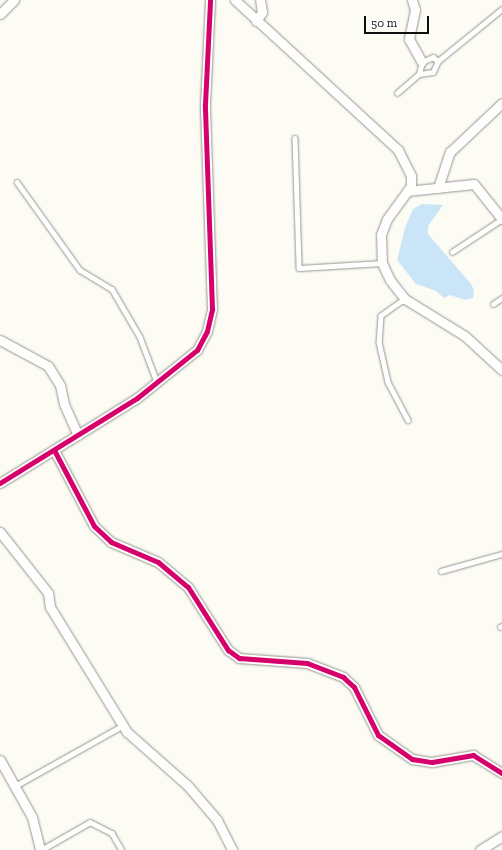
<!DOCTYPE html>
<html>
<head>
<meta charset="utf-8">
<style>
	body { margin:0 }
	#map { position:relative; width:502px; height:850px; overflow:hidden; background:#fcfbf4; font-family:"Zilla Slab",serif }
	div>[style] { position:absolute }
	.water>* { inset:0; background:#cae5f7 }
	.roads { filter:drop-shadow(0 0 1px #969592) drop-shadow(0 0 1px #969592) }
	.service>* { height:4.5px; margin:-2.25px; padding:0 2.25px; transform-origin:2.25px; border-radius:2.25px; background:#fffefd }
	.minor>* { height:9px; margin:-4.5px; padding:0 4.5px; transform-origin:4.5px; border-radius:4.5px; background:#fffefd }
	.cycleway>* { height:5px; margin:-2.5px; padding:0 2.5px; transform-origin:2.5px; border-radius:2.5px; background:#d6006c }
	span { translate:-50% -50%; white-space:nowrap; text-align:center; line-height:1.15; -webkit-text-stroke:4px #fff; paint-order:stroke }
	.scale { position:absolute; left:364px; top:16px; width:65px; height:18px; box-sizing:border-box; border:2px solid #0f0f0f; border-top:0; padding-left:5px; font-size:12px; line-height:14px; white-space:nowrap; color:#0f0f0f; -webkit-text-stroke:3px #fff; paint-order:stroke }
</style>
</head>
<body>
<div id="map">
	<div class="water">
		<div style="clip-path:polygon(422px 204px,443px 205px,428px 226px,428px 234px,471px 284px,474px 290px,473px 298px,465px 300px,450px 295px,444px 298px,436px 291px,416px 284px,397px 260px,405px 228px,413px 209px)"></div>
	</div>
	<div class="roads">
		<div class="service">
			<div style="left:419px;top:74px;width:12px;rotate:-76deg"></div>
			<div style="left:422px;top:62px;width:12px;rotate:-24deg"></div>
			<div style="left:433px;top:57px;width:6px;rotate:39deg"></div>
			<div style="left:397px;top:93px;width:29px;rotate:-41deg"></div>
			<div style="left:419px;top:74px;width:14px;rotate:-8deg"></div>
			<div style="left:433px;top:72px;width:12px;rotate:-66deg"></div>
			<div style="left:438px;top:61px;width:82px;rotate:-39.1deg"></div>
			<div style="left:295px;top:138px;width:130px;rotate:88.2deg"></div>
			<div style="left:299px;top:268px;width:83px;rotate:-3.4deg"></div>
			<div style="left:17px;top:182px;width:108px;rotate:54.4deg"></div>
			<div style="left:80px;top:270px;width:37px;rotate:31deg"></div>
			<div style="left:112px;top:289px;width:56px;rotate:59.7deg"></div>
			<div style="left:140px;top:337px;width:48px;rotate:69.3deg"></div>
			<div style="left:452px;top:252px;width:60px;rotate:-33.4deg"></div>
			<div style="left:405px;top:299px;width:29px;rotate:145deg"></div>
			<div style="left:381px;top:316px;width:26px;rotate:94deg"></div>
			<div style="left:379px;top:342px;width:41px;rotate:77.3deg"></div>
			<div style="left:388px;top:382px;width:43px;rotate:62.2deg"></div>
			<div style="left:493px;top:304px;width:11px;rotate:-34deg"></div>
			<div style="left:441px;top:571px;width:63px;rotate:-15.6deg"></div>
			<div style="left:500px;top:627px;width:2px;rotate:-27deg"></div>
			<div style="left:15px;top:786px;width:123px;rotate:-29.3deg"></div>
			<div style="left:41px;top:850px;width:56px;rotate:-29.7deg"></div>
			<div style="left:90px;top:822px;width:25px;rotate:27deg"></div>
			<div style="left:112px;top:833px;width:20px;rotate:60deg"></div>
		</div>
		<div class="minor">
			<div style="left:235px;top:0;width:222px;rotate:42.6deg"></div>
			<div style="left:398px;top:150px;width:29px;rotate:63deg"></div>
			<div style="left:411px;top:176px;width:10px;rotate:90deg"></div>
			<div style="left:411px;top:186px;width:41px;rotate:126deg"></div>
			<div style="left:387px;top:219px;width:17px;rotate:111deg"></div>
			<div style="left:381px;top:235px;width:28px;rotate:88deg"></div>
			<div style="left:382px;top:263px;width:19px;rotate:65deg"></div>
			<div style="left:390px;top:280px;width:24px;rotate:52deg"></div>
			<div style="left:405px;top:299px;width:70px;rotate:31.7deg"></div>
			<div style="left:465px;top:336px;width:50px;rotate:42.6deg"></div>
			<div style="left:412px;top:0;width:10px;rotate:73deg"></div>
			<div style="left:415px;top:10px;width:30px;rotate:102deg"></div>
			<div style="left:409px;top:39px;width:26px;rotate:61deg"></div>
			<div style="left:0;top:14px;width:20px;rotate:-45deg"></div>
			<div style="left:256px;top:21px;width:11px;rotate:-56deg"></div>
			<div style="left:262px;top:12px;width:12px;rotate:-99deg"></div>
			<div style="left:438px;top:188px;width:38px;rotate:-72deg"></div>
			<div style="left:450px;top:152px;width:71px;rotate:-43.3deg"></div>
			<div style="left:407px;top:191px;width:67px;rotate:-6deg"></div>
			<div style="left:474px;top:184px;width:45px;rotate:51.3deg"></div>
			<div style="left:0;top:340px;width:55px;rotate:28.4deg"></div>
			<div style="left:48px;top:366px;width:22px;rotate:58deg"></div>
			<div style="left:60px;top:385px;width:19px;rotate:78deg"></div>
			<div style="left:64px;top:404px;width:34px;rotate:66deg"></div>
			<div style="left:54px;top:450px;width:86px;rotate:62.2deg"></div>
			<div style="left:94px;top:526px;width:23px;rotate:43deg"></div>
			<div style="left:111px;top:542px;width:51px;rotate:23.1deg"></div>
			<div style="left:158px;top:562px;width:39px;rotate:40deg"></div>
			<div style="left:188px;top:587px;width:75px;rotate:57.6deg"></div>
			<div style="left:228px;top:650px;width:14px;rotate:36deg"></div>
			<div style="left:239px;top:658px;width:68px;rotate:4.2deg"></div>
			<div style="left:307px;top:663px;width:39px;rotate:21deg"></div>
			<div style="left:343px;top:677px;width:15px;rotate:42deg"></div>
			<div style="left:354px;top:687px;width:54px;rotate:63.4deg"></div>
			<div style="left:378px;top:735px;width:42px;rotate:35.2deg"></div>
			<div style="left:412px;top:759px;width:20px;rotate:9deg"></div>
			<div style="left:432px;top:762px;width:42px;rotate:-9.7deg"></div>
			<div style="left:473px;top:755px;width:34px;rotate:32deg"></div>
			<div style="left:0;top:483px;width:161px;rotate:-31.8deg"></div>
			<div style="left:137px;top:398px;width:77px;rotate:-38.7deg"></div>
			<div style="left:197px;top:350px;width:21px;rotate:-62deg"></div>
			<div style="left:207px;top:331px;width:23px;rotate:-77deg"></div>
			<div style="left:212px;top:309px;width:205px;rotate:-92deg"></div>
			<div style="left:205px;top:104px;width:104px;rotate:-87.2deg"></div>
			<div style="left:0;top:532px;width:78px;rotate:51.8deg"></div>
			<div style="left:48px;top:593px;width:14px;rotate:82deg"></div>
			<div style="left:50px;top:607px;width:147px;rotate:58.4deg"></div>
			<div style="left:127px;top:732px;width:81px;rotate:41.5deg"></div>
			<div style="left:188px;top:786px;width:45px;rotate:49.5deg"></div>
			<div style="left:217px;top:820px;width:34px;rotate:63deg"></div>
			<div style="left:0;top:760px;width:65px;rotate:60.7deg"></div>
			<div style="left:32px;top:817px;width:34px;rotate:76deg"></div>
			<div style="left:480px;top:850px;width:26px;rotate:-32deg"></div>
		</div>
	</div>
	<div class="cycleway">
		<div style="left:54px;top:450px;width:86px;rotate:62.2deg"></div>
		<div style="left:94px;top:526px;width:23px;rotate:43deg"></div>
		<div style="left:111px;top:542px;width:51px;rotate:23.1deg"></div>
		<div style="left:158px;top:562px;width:39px;rotate:40deg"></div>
		<div style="left:188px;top:587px;width:75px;rotate:57.6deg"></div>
		<div style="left:228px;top:650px;width:14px;rotate:36deg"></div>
		<div style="left:239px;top:658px;width:68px;rotate:4.2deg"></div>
		<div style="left:307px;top:663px;width:39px;rotate:21deg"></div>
		<div style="left:343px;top:677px;width:15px;rotate:42deg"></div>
		<div style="left:354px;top:687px;width:54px;rotate:63.4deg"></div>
		<div style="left:378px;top:735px;width:42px;rotate:35.2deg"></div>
		<div style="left:412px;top:759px;width:20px;rotate:9deg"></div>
		<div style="left:432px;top:762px;width:42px;rotate:-9.7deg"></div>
		<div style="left:473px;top:755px;width:34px;rotate:32deg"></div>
		<div style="left:0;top:483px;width:161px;rotate:-31.8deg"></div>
		<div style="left:137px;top:398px;width:77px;rotate:-38.7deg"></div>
		<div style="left:197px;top:350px;width:21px;rotate:-62deg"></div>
		<div style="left:207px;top:331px;width:23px;rotate:-77deg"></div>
		<div style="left:212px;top:309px;width:205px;rotate:-92deg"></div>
		<div style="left:205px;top:104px;width:104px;rotate:-87.2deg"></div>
	</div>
	<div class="scale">50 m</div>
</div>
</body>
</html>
